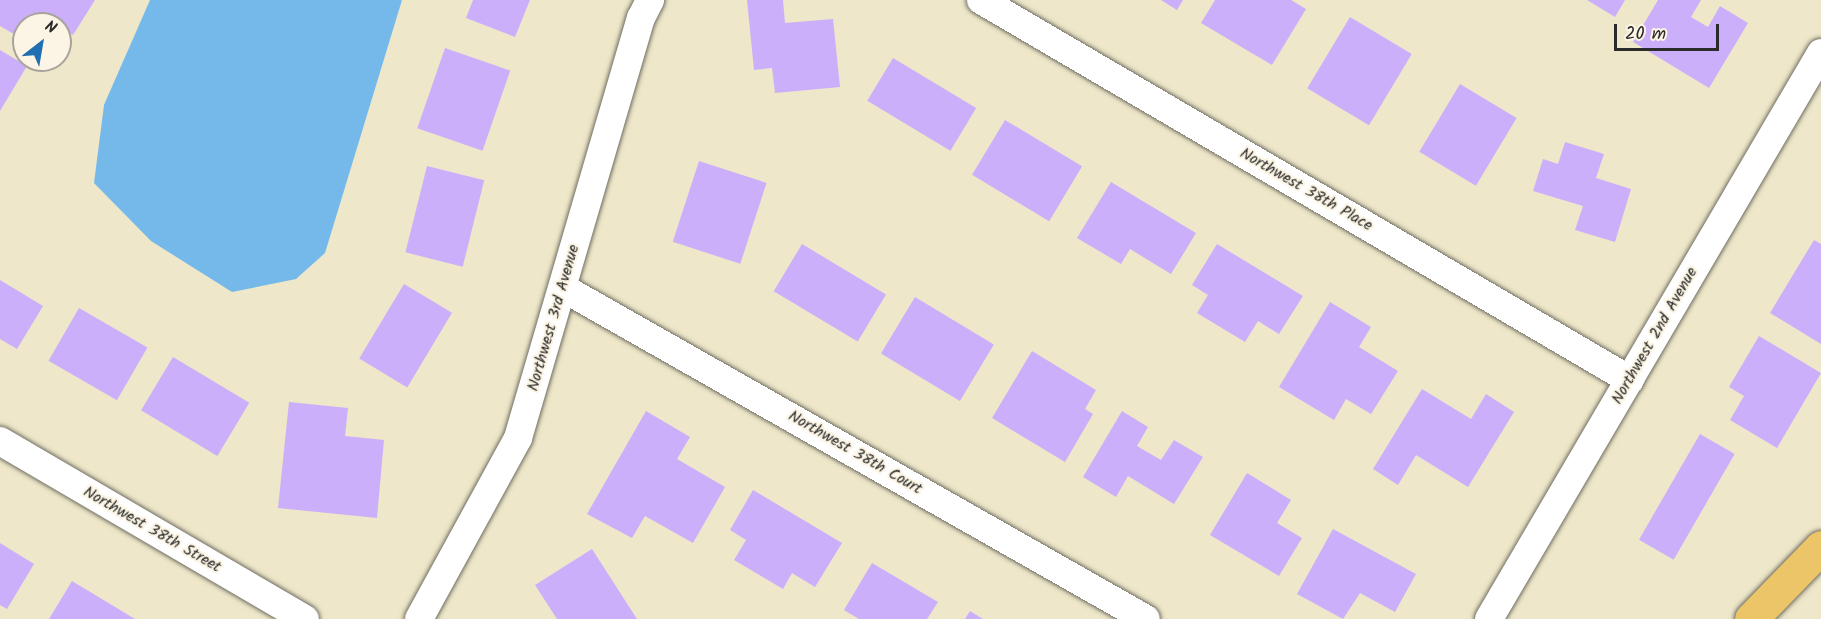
<!DOCTYPE html>
<html>
<head>
<meta charset="utf-8">
<style>
	body { margin:0 }
	#map { position:relative; width:1821px; height:619px; overflow:hidden; background:#eee7c9; font-family:Kalam,sans-serif }
	div>[style] { position:absolute }
	.water>* { inset:0; background:#74b9ea }
	.building>* { inset:0; background:#ccaffb; transform-origin:0 0 }
	.roads { filter:drop-shadow(0 0 2px #6f6d62) drop-shadow(0 0 2px #6f6d62) }
	.minor>* { height:28px; margin:-14px; padding:0 14px; transform-origin:14px; border-radius:14px; background:#fff }
	.motorway>* { height:33px; margin:-16.5px; padding:0 16.5px; transform-origin:16.5px; border-radius:16.5px; background:#edc569 }
	span { translate:-50% -50%; white-space:nowrap; text-align:center; line-height:1.15; -webkit-text-stroke:4.5px #fcf5e5; paint-order:stroke }
	.street-label { font-size:16px; color:#2b2b2b }
	.north { position:absolute; left:12px; top:12px; width:60px; height:60px; box-sizing:border-box; background:#fcf5e5; border:2px solid #a8a49b; border-radius:50%; rotate:31deg; font-size:16px; font-weight:700; line-height:24px; text-align:center; color:#2b2b2b }
	.north::after { content:''; display:block; margin:auto; width:21px; height:27px; background:#1f6fb2; clip-path:polygon(50% 0,100% 100%,50% 72%,0 100%) }
	.scale { position:absolute; left:1614px; top:24px; width:105px; height:27px; box-sizing:border-box; border:3px solid #2b2b2b; border-top:0; padding-left:8px; font-size:18px; line-height:21px; white-space:nowrap; color:#2b2b2b; -webkit-text-stroke:4px #fcf5e5; paint-order:stroke }
</style>
</head>
<body>
<div id="map">
	<div class="water">
		<div style="clip-path:polygon(150px 0,402px 0,325px 253px,296px 279px,232px 292px,151px 241px,94px 183px,104px 105px)"></div>
	</div>
	<div class="building">
		<div style="clip-path:polygon(0 0,95px 0,73px 35px,49px 21px,47px 24px,24px 24px,24px 40px,0 26px)"></div>
		<div style="clip-path:polygon(473px 0,530px 0,515px 37px,466px 18px)"></div>
		<div style="clip-path:polygon(747px 0,783px 0,785px 23px,833px 19px,840px 87px,775px 93px,772px 68px,754px 70px)"></div>
		<div style="clip-path:polygon(1161px 0,1183px 0,1177px 10px)"></div>
		<div style="clip-path:polygon(1215px 0,1291px 0,1306px 9px,1272px 65px,1201px 23px)"></div>
		<div style="clip-path:polygon(1587px 0,1625px 0,1615px 17px)"></div>
		<div style="clip-path:polygon(1658px 0,1701px 0,1691px 17px,1708px 27px,1720px 6px,1748px 23px,1709px 88px,1633px 42px)"></div>
		<div style="left:1350px;top:17px;width:72px;height:83px;rotate:31deg"></div>
		<div style="left:445px;top:48px;width:69px;height:85px;rotate:19deg"></div>
		<div style="clip-path:polygon(0 50px,27px 66px,0 111px)"></div>
		<div style="left:893px;top:58px;width:97px;height:50px;rotate:31deg"></div>
		<div style="left:1460px;top:84px;width:66px;height:79px;rotate:31deg"></div>
		<div style="left:1005px;top:120px;width:90px;height:64px;rotate:31deg"></div>
		<div style="clip-path:polygon(1565px 142px,1604px 154px,1596px 178px,1631px 189px,1615px 242px,1575px 230px,1583px 206px,1533px 191px,1543px 159px,1558px 164px)"></div>
		<div style="left:699px;top:161px;width:71px;height:85px;rotate:18deg"></div>
		<div style="left:427px;top:166px;width:59px;height:89px;rotate:14deg"></div>
		<div style="clip-path:polygon(1111px 182px,1196px 233px,1171px 274px,1130px 249px,1121px 264px,1077px 238px)"></div>
		<div style="clip-path:polygon(1814px 240px,1821px 244px,1821px 344px,1770px 313px)"></div>
		<div style="left:802px;top:244px;width:98px;height:55px;rotate:31deg"></div>
		<div style="clip-path:polygon(1217px 244px,1303px 296px,1279px 334px,1258px 321px,1245px 342px,1197px 313px,1208px 295px,1192px 285px)"></div>
		<div style="clip-path:polygon(0 280px,43px 306px,17px 349px,0 339px)"></div>
		<div style="left:404px;top:284px;width:56px;height:87px;rotate:31deg"></div>
		<div style="left:915px;top:297px;width:92px;height:66px;rotate:31deg"></div>
		<div style="clip-path:polygon(1330px 302px,1371px 327px,1359px 347px,1398px 371px,1371px 414px,1346px 399px,1334px 420px,1279px 387px)"></div>
		<div style="left:79px;top:308px;width:79px;height:61px;rotate:30deg"></div>
		<div style="clip-path:polygon(1759px 336px,1821px 373px,1777px 448px,1730px 420px,1744px 396px,1729px 387px)"></div>
		<div style="clip-path:polygon(1032px 351px,1096px 390px,1085px 409px,1093px 414px,1065px 462px,992px 418px)"></div>
		<div style="left:173px;top:357px;width:89px;height:62px;rotate:31deg"></div>
		<div style="clip-path:polygon(1422px 389px,1471px 419px,1486px 394px,1514px 412px,1468px 487px,1416px 455px,1398px 485px,1373px 469px)"></div>
		<div style="clip-path:polygon(289px 402px,348px 408px,345px 436px,384px 440px,377px 518px,278px 508px)"></div>
		<div style="clip-path:polygon(646px 411px,690px 437px,677px 459px,725px 487px,693px 543px,645px 516px,632px 538px,587px 514px)"></div>
		<div style="clip-path:polygon(1122px 411px,1148px 427px,1137px 446px,1161px 460px,1174px 440px,1203px 457px,1174px 504px,1128px 476px,1116px 497px,1083px 477px)"></div>
		<div style="left:1700px;top:434px;width:40px;height:122px;rotate:30deg"></div>
		<div style="clip-path:polygon(1247px 473px,1291px 500px,1277px 523px,1302px 538px,1279px 576px,1210px 535px)"></div>
		<div style="clip-path:polygon(753px 490px,842px 543px,815px 587px,792px 573px,783px 589px,734px 560px,746px 540px,730px 530px)"></div>
		<div style="clip-path:polygon(1333px 529px,1416px 574px,1395px 612px,1360px 593px,1343px 619px,1297px 594px)"></div>
		<div style="clip-path:polygon(0 543px,34px 564px,7px 609px,0 605px)"></div>
		<div style="clip-path:polygon(592px 549px,637px 619px,557px 619px,535px 585px)"></div>
		<div style="clip-path:polygon(872px 563px,938px 602px,927px 619px,859px 619px,844px 610px)"></div>
		<div style="clip-path:polygon(72px 581px,135px 619px,49px 619px)"></div>
		<div style="clip-path:polygon(970px 611px,983px 619px,965px 619px)"></div>
	</div>
	<div class="roads">
		<div class="minor">
			<div style="left:981px;top:0;width:752px;rotate:30.35deg"></div>
			<div style="left:563px;top:288px;width:670px;rotate:29.59deg"></div>
			<div style="left:0;top:441px;width:353px;rotate:30.3deg"></div>
			<div style="left:419px;top:619px;width:206px;rotate:-61.3deg"></div>
			<div style="left:518px;top:438px;width:438px;rotate:-73.7deg"></div>
			<div style="left:641px;top:18px;width:20px;rotate:-63deg"></div>
			<div style="left:1489px;top:619px;width:656px;rotate:-59.61deg"></div>
		</div>
		<div class="motorway">
			<div style="left:1751px;top:619px;width:100px;rotate:-45.8deg"></div>
		</div>
	</div>
	<div class="street-label">
		<span style="left:1306px;top:190px;rotate:30deg">Northwest 38th Place</span>
		<span style="left:554px;top:318px;rotate:-74deg">Northwest 3rd Avenue</span>
		<span style="left:1655px;top:336px;rotate:-60deg">Northwest 2nd Avenue</span>
		<span style="left:855px;top:453px;rotate:30deg">Northwest 38th Court</span>
		<span style="left:152px;top:530px;rotate:30deg">Northwest 38th Street</span>
	</div>
	<div class="north">N</div>
	<div class="scale">20 m</div>
</div>
</body>
</html>
